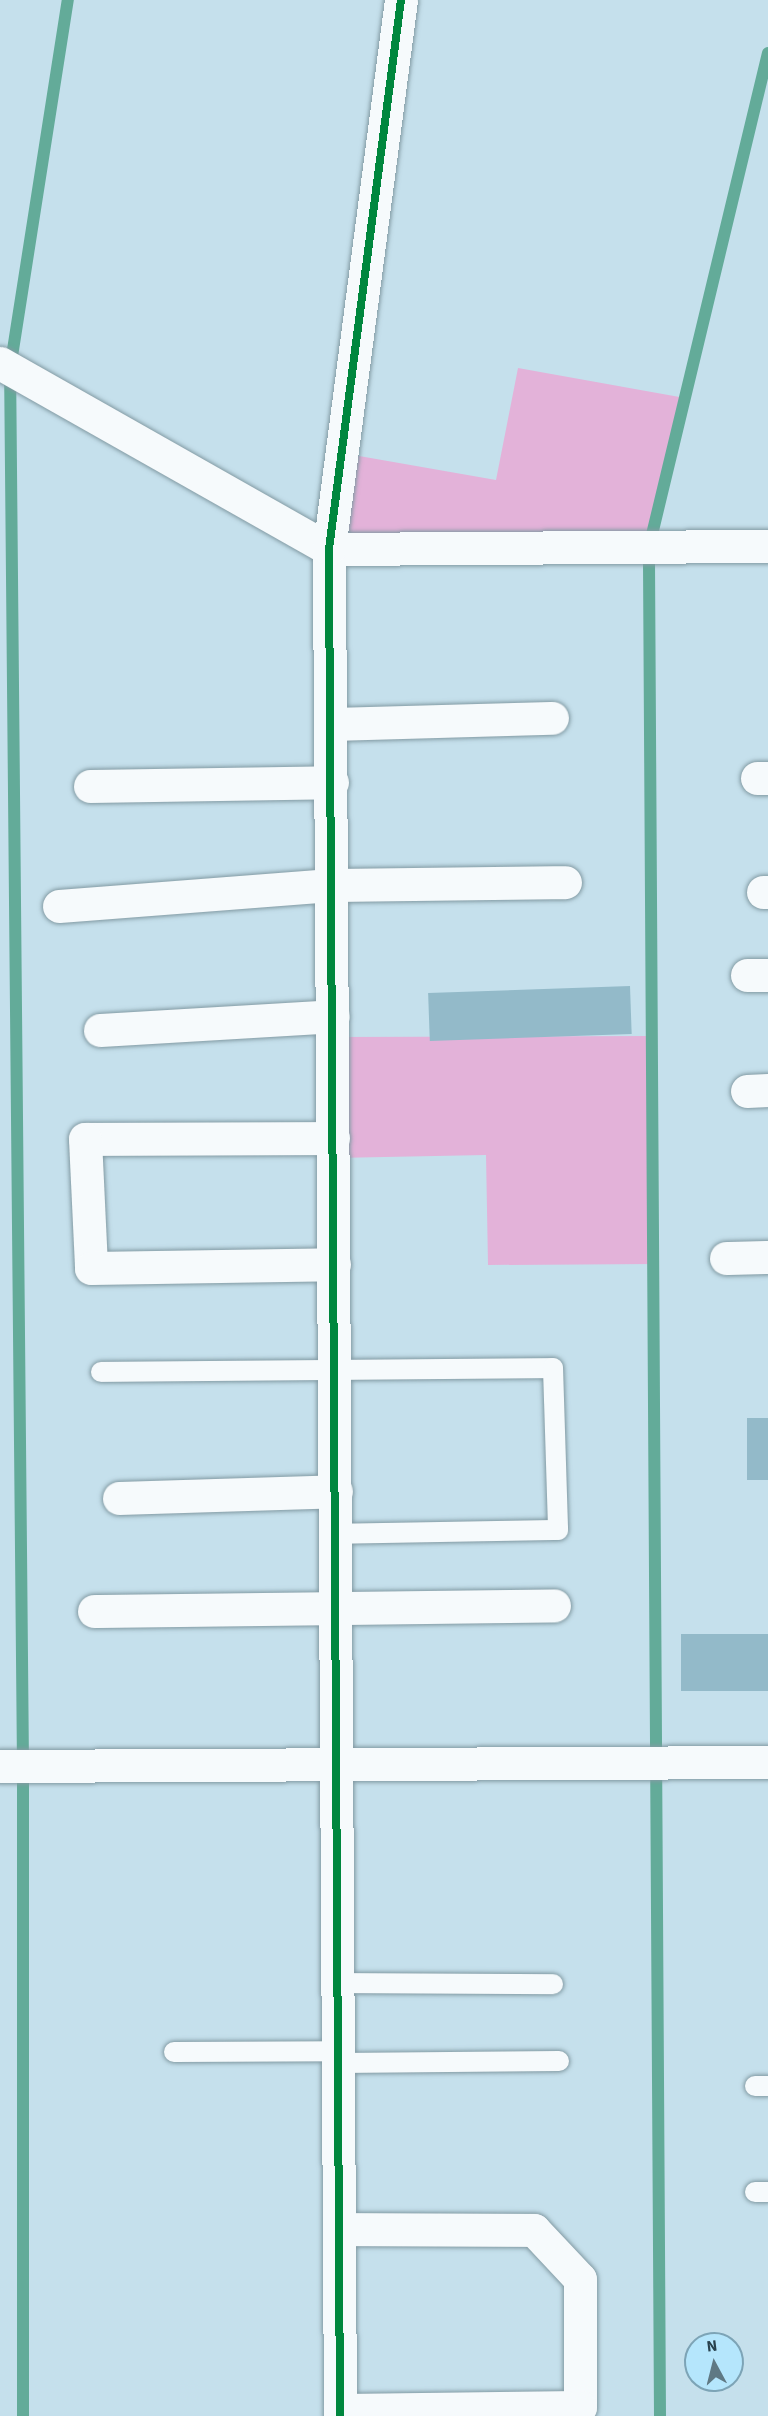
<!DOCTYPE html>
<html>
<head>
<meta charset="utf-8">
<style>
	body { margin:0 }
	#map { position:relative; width:768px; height:2416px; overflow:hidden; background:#c5e0ec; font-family:"Source Sans 3",sans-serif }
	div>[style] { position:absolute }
	.green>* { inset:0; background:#e3b2d9 }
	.stream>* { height:12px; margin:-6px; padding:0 6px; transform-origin:6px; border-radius:6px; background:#63ab99 }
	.building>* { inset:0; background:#93bac9; transform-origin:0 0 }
	.roads { filter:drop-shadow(0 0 2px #829aa3) drop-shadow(0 0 2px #829aa3) }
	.service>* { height:20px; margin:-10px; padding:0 10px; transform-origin:10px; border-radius:10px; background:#f6fafc }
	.minor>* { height:33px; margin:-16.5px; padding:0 16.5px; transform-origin:16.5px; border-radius:16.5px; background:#f6fafc }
	.cycleway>* { height:8px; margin:-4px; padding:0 4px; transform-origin:4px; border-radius:4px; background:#00873e }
	span { translate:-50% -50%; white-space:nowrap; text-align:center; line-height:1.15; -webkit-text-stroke:6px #b5e6fc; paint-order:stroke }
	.north { position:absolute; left:684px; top:2332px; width:60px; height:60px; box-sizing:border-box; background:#b5e6fc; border:2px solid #7da4b6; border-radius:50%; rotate:353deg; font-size:16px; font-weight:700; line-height:24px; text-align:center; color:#28414c }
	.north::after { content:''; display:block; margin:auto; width:21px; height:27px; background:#5f7984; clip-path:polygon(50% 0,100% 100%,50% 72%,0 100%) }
</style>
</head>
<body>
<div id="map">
	<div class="green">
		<div style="clip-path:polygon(518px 368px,685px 398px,649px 547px,329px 549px,342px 453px,496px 480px)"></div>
		<div style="clip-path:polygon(652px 1036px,654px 1264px,488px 1265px,486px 1155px,334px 1158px,333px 1037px)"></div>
	</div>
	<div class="stream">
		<div style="left:23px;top:2416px;width:650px;rotate:-90deg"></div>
		<div style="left:23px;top:1766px;width:1397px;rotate:-90.53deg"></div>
		<div style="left:10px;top:369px;width:374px;rotate:-81.1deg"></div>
		<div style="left:660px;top:2416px;width:1869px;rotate:-90.34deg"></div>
		<div style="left:649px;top:547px;width:508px;rotate:-76.46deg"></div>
	</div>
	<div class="building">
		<div style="left:630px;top:986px;width:48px;height:202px;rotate:88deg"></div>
		<div style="left:747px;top:1418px;width:21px;height:62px"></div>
		<div style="left:768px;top:1634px;width:57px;height:87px;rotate:90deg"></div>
	</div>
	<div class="roads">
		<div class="service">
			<div style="left:101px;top:1372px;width:452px;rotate:-0.5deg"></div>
			<div style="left:553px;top:1368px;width:162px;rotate:88.2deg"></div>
			<div style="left:558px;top:1530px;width:222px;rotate:179deg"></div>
			<div style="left:338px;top:1983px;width:215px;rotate:0.3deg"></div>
			<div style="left:174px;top:2052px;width:165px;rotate:-0.3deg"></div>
			<div style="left:339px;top:2063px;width:220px;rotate:-0.5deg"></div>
			<div style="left:755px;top:2086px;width:13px"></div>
			<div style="left:755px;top:2192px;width:13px"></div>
		</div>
		<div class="minor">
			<div style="left:0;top:363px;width:378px;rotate:29.5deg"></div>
			<div style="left:329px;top:549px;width:439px;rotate:-0.4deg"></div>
			<div style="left:331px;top:724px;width:221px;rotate:-1.6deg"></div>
			<div style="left:757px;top:778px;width:11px"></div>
			<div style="left:90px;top:786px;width:242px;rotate:-0.9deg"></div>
			<div style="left:763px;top:892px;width:5px"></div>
			<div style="left:59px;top:906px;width:276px;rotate:-4.4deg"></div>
			<div style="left:334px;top:885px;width:231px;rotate:-0.7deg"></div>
			<div style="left:747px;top:975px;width:21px"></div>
			<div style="left:100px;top:1030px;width:233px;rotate:-3.4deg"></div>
			<div style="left:747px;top:1091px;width:21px;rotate:-3deg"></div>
			<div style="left:333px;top:1138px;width:248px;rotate:179.8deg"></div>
			<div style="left:85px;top:1139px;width:129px;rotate:87.3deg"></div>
			<div style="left:91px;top:1268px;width:243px;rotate:-0.9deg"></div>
			<div style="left:726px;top:1258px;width:42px;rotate:-1.4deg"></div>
			<div style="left:119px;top:1498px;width:217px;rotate:-1.8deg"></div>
			<div style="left:94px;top:1611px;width:460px;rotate:-0.7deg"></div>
			<div style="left:0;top:1766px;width:768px;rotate:-0.3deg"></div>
			<div style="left:340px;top:2229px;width:194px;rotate:0.3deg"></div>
			<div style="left:534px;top:2230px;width:67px;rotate:46.8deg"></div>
			<div style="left:580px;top:2279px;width:128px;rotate:90deg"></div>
			<div style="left:580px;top:2407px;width:240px;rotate:179.3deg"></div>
			<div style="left:340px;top:2416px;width:1867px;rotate:-90.34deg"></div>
			<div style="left:329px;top:549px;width:554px;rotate:-82.53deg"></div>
		</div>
	</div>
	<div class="cycleway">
		<div style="left:340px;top:2416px;width:1867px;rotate:-90.34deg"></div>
		<div style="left:329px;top:549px;width:554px;rotate:-82.53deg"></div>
	</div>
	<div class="north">N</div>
</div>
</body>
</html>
